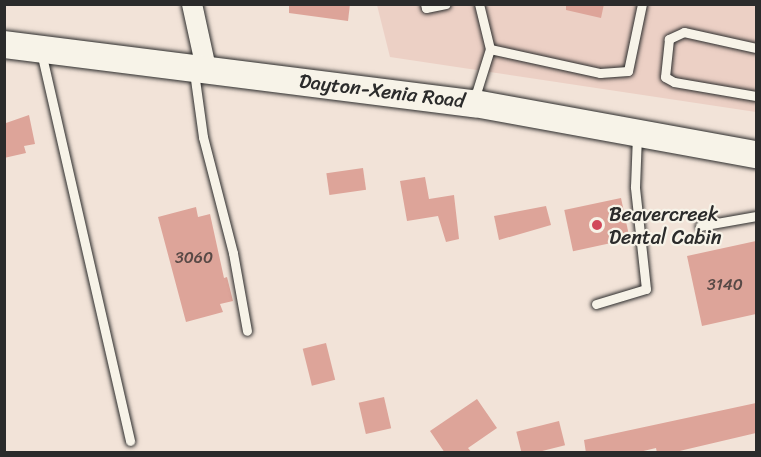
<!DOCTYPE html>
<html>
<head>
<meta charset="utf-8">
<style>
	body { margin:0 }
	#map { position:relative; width:761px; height:457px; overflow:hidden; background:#f2e3d8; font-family:Sriracha,sans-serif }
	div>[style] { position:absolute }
	.built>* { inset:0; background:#ecd0c5 }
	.building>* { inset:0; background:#dda499; transform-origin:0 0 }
	.roads { filter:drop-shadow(0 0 2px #2b2b2b) drop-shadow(0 0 2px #2b2b2b) }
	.service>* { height:9px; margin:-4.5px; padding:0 4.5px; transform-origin:4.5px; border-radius:4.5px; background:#f7f3e8 }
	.minor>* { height:20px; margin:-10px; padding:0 10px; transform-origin:10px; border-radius:10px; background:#f7f3e8 }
	.secondary>* { height:27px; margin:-13.5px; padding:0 13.5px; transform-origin:13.5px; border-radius:13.5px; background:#f7f3e8 }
	.dots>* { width:16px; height:16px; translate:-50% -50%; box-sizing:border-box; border:3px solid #f7f3e8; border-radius:50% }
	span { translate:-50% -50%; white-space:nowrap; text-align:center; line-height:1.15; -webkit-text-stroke:4.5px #f7f3e8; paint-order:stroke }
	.number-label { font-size:16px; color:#584946 }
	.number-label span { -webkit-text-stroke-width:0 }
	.street-label { font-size:20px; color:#2b2b2b }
	.poi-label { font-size:20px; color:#2b2b2b }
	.left { translate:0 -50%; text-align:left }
	.frame { position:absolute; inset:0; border:6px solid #2b2b2b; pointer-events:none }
</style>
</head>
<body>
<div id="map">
	<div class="built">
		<div style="clip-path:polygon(377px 5px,756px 5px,756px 112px,390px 57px)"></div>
	</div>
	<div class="building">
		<div style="clip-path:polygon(289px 4px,350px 4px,348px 21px,289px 13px)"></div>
		<div style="clip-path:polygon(566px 4px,604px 4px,601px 18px,566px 10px)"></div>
		<div style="clip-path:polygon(29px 115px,35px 144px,24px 146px,26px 153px,4px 158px,6px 123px)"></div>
		<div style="left:363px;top:168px;width:22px;height:37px;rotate:82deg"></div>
		<div style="clip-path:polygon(425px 177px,429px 199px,454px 195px,459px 239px,446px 242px,438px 216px,407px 221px,400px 181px)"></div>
		<div style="left:621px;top:198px;width:42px;height:58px;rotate:78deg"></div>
		<div style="clip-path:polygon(546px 206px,551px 225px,499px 240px,494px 216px)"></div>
		<div style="clip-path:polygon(196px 207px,198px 217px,210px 214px,224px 278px,227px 277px,233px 301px,220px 304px,223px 312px,186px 322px,158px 217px)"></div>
		<div style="clip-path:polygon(756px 241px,756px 314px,702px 326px,687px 256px)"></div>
		<div style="left:326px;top:343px;width:38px;height:24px;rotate:76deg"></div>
		<div style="left:384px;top:397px;width:32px;height:26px;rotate:77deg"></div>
		<div style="clip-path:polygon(477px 399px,497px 428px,468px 448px,472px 453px,445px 453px,430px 431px)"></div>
		<div style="clip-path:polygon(756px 403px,756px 433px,671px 453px,657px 453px,656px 448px,635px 453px,586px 453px,584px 440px)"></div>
		<div style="left:559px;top:421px;width:25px;height:44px;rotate:76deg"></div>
	</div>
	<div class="roads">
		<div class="service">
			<div style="left:425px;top:4px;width:4px;rotate:76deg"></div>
			<div style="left:426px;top:8px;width:20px;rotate:-11deg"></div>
			<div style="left:756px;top:48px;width:74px;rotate:-167.5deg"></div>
			<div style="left:684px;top:32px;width:17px;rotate:155deg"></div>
			<div style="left:669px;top:39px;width:38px;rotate:96deg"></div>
			<div style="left:665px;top:77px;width:10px;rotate:29deg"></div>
			<div style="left:674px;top:82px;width:83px;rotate:9.7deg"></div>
			<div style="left:490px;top:49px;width:113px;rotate:12.3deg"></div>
			<div style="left:600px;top:73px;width:28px;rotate:-4deg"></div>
			<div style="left:628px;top:71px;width:68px;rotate:-78.2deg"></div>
			<div style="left:41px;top:52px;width:399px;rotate:77.1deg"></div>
			<div style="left:194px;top:72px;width:66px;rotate:82.1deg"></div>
			<div style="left:203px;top:137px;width:120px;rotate:75.5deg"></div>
			<div style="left:233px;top:253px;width:79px;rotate:79.8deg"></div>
			<div style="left:474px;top:100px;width:53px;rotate:-72.6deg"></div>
			<div style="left:490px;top:49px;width:46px;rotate:-103.7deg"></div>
			<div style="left:700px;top:226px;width:57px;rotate:-10.1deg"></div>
			<div style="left:596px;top:304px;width:52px;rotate:-16.7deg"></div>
			<div style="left:646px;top:289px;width:103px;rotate:-96.2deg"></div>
			<div style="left:635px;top:187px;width:52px;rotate:-87.8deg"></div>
		</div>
		<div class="minor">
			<div style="left:192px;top:4px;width:66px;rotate:77.7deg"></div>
		</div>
		<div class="secondary">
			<div style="left:4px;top:44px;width:474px;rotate:7.2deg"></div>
			<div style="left:474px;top:103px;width:287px;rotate:10.3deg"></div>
		</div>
	</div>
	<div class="dots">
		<div style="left:597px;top:225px;background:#d1495b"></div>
	</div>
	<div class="number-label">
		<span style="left:194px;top:258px">3060</span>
		<span style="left:725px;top:285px">3140</span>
	</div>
	<div class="street-label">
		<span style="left:382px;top:91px;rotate:7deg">Dayton-Xenia Road</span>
	</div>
	<div class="poi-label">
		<span class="left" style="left:609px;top:226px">Beavercreek<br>Dental Cabin</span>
	</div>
	<div class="frame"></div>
</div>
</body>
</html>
